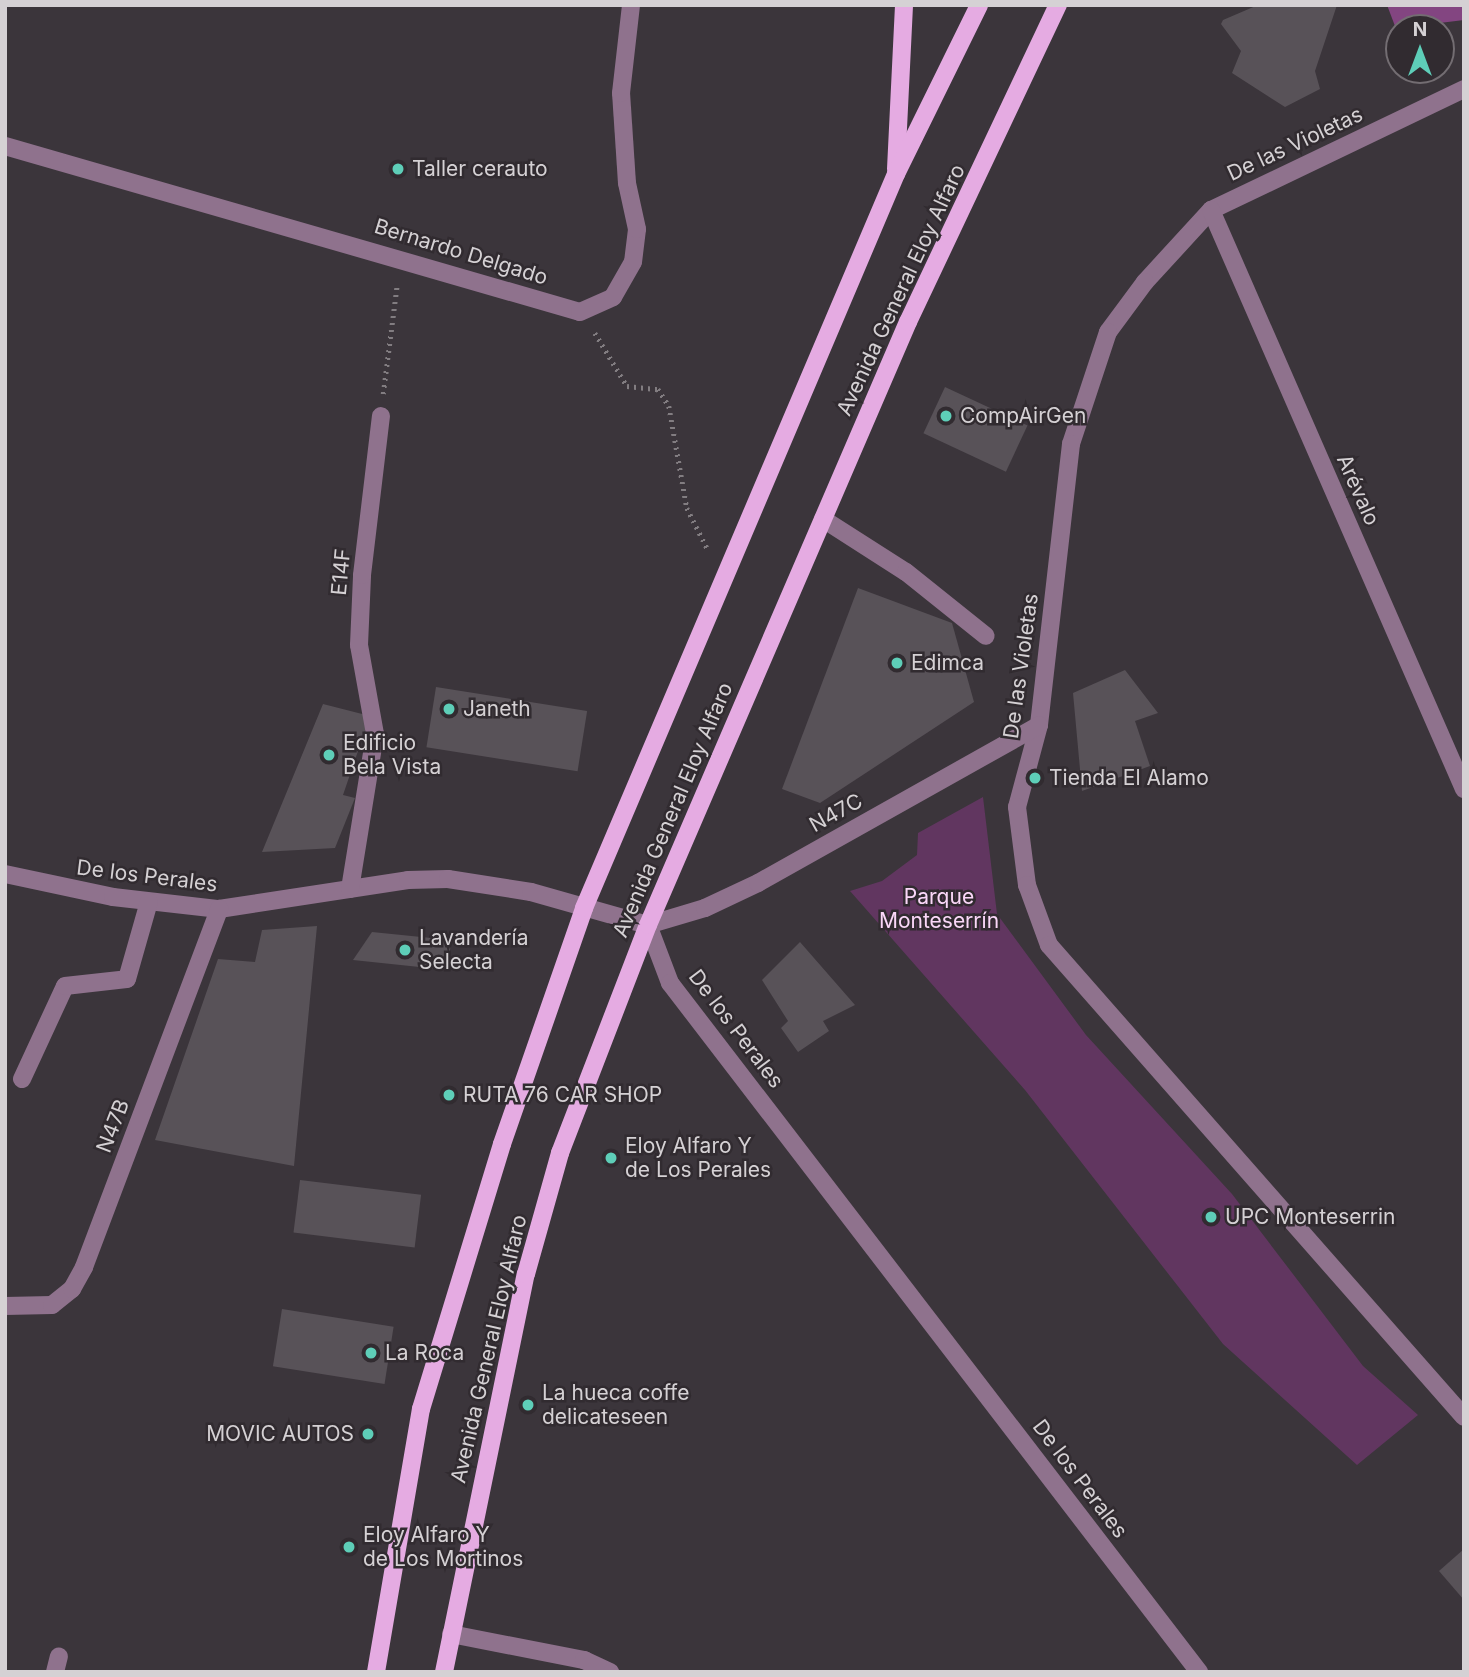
<!DOCTYPE html>
<html>
<head>
<meta charset="utf-8">
<style>
	body { margin:0 }
	#map { position:relative; width:1469px; height:1677px; overflow:hidden; background:#3b353b; font-family:Inter,sans-serif }
	div>[style] { position:absolute }
	.green>* { inset:0; background:#613660 }
	.forest>* { inset:0; background:#834581 }
	.building>* { inset:0; background:#585258; transform-origin:0 0 }
	.path>* { height:4.5px; margin-top:-2.25px; transform-origin:0; background:repeating-linear-gradient(90deg,#827d81 0 2px,transparent 0 7px) }
	.minor>* { height:18px; margin:-9px; padding:0 9px; transform-origin:9px; border-radius:9px; background:#8f728d }
	.major>* { height:18px; margin:-9px; padding:0 9px; transform-origin:9px; border-radius:9px; background:#e5abe2 }
	.dots>* { width:19px; height:19px; translate:-50% -50%; box-sizing:border-box; border:4px solid #312b30; border-radius:50% }
	span { translate:-50% -50%; white-space:nowrap; text-align:center; line-height:1.15; -webkit-text-stroke:5px #312b30; paint-order:stroke }
	.street-label { font-size:21px; color:#d5d1d4 }
	.poi-label { font-size:21px; color:#d5d1d4 }
	.left { translate:0 -50%; text-align:left }
	.right { translate:-100% -50%; text-align:right }
	.park-label { font-size:21px; color:#fad7f8 }
	.frame { position:absolute; inset:0; border:7px solid #d5d1d4; pointer-events:none }
	.north { position:absolute; left:1385px; top:14px; width:70px; height:70px; box-sizing:border-box; background:#312b30; border:2px solid #736d72; border-radius:50%; rotate:0deg; font-size:19px; font-weight:700; line-height:28px; text-align:center; color:#d5d1d4 }
	.north::after { content:''; display:block; margin:auto; width:24px; height:32px; background:#5eceb8; clip-path:polygon(50% 0,100% 100%,50% 72%,0 100%) }
</style>
</head>
<body>
<div id="map">
	<div class="green">
		<div style="clip-path:polygon(983px 797px,997px 914px,1086px 1035px,1232px 1194px,1363px 1366px,1418px 1415px,1357px 1465px,1223px 1344px,1025px 1090px,850px 891px,882px 881px,917px 855px,918px 833px)"></div>
	</div>
	<div class="forest">
		<div style="clip-path:polygon(1387px 5px,1464px 5px,1464px 20px,1399px 28px,1398px 34px)"></div>
	</div>
	<div class="building">
		<div style="clip-path:polygon(1258px 5px,1337px 5px,1315px 71px,1320px 89px,1285px 107px,1232px 73px,1241px 51px,1221px 24px,1223px 20px)"></div>
		<div style="left:945px;top:387px;width:91px;height:51px;rotate:25deg"></div>
		<div style="clip-path:polygon(858px 588px,952px 623px,974px 702px,820px 803px,782px 789px)"></div>
		<div style="clip-path:polygon(1125px 670px,1158px 713px,1135px 721px,1150px 766px,1082px 791px,1073px 693px)"></div>
		<div style="left:436px;top:687px;width:153px;height:61px;rotate:9deg"></div>
		<div style="clip-path:polygon(323px 704px,370px 716px,343px 795px,355px 798px,335px 848px,262px 852px)"></div>
		<div style="clip-path:polygon(317px 926px,294px 1166px,155px 1140px,218px 959px,255px 962px,262px 930px)"></div>
		<div style="clip-path:polygon(372px 932px,451px 940px,448px 970px,353px 960px)"></div>
		<div style="clip-path:polygon(800px 942px,855px 1005px,823px 1021px,829px 1031px,798px 1052px,781px 1028px,788px 1021px,762px 980px)"></div>
		<div style="left:300px;top:1180px;width:122px;height:53px;rotate:7deg"></div>
		<div style="left:282px;top:1309px;width:113px;height:58px;rotate:9deg"></div>
		<div style="clip-path:polygon(1464px 1549px,1464px 1600px,1439px 1571px)"></div>
	</div>
	<div class="path">
		<div style="left:595px;top:333px;width:62px;rotate:58.9deg"></div>
		<div style="left:627px;top:386px;width:31px;rotate:6deg"></div>
		<div style="left:658px;top:389px;width:20px;rotate:57deg"></div>
		<div style="left:669px;top:406px;width:104px;rotate:80deg"></div>
		<div style="left:687px;top:508px;width:47px;rotate:63.4deg"></div>
		<div style="left:383px;top:394px;width:111px;rotate:-82.7deg"></div>
	</div>
	<div class="minor">
		<div style="left:1464px;top:89px;width:280px;rotate:154.4deg"></div>
		<div style="left:1211px;top:210px;width:98px;rotate:132.5deg"></div>
		<div style="left:1145px;top:282px;width:62px;rotate:126.5deg"></div>
		<div style="left:1108px;top:332px;width:118px;rotate:108.3deg"></div>
		<div style="left:1071px;top:444px;width:283px;rotate:96.5deg"></div>
		<div style="left:1039px;top:725px;width:85px;rotate:105deg"></div>
		<div style="left:1017px;top:807px;width:79px;rotate:82.7deg"></div>
		<div style="left:1027px;top:885px;width:64px;rotate:69.9deg"></div>
		<div style="left:1049px;top:945px;width:628px;rotate:48.68deg"></div>
		<div style="left:5px;top:146px;width:598px;rotate:16.1deg"></div>
		<div style="left:580px;top:312px;width:36px;rotate:-24deg"></div>
		<div style="left:613px;top:297px;width:40px;rotate:-60.3deg"></div>
		<div style="left:633px;top:262px;width:33px;rotate:-83deg"></div>
		<div style="left:637px;top:229px;width:47px;rotate:-102.3deg"></div>
		<div style="left:627px;top:183px;width:90px;rotate:-93.8deg"></div>
		<div style="left:621px;top:93px;width:89px;rotate:-83.5deg"></div>
		<div style="left:1211px;top:210px;width:632px;rotate:66.4deg"></div>
		<div style="left:823px;top:519px;width:98px;rotate:32.6deg"></div>
		<div style="left:906px;top:572px;width:102px;rotate:38.7deg"></div>
		<div style="left:5px;top:874px;width:110px;rotate:12deg"></div>
		<div style="left:113px;top:897px;width:107px;rotate:6.5deg"></div>
		<div style="left:219px;top:909px;width:191px;rotate:-8.7deg"></div>
		<div style="left:408px;top:880px;width:40px;rotate:-1.4deg"></div>
		<div style="left:448px;top:879px;width:84px;rotate:8.9deg"></div>
		<div style="left:531px;top:892px;width:122px;rotate:15.8deg"></div>
		<div style="left:350px;top:889px;width:157px;rotate:-80.8deg"></div>
		<div style="left:375px;top:734px;width:90px;rotate:-100.2deg"></div>
		<div style="left:359px;top:645px;width:70px;rotate:-87.5deg"></div>
		<div style="left:362px;top:575px;width:160px;rotate:-83.2deg"></div>
		<div style="left:648px;top:925px;width:62px;rotate:69.2deg"></div>
		<div style="left:670px;top:983px;width:869px;rotate:52.48deg"></div>
		<div style="left:648px;top:925px;width:59px;rotate:-16.6deg"></div>
		<div style="left:705px;top:908px;width:59px;rotate:-25.3deg"></div>
		<div style="left:758px;top:883px;width:322px;rotate:-29.3deg"></div>
		<div style="left:22px;top:1079px;width:102px;rotate:-65.2deg"></div>
		<div style="left:65px;top:986px;width:62px;rotate:-6.4deg"></div>
		<div style="left:127px;top:979px;width:80px;rotate:-74.1deg"></div>
		<div style="left:5px;top:1306px;width:47px;rotate:-1.2deg"></div>
		<div style="left:52px;top:1305px;width:26px;rotate:-39deg"></div>
		<div style="left:72px;top:1289px;width:25px;rotate:-61deg"></div>
		<div style="left:84px;top:1267px;width:383px;rotate:-69.3deg"></div>
		<div style="left:451px;top:1634px;width:136px;rotate:11.1deg"></div>
		<div style="left:584px;top:1660px;width:29px;rotate:25deg"></div>
		<div style="left:55px;top:1672px;width:16px;rotate:-76deg"></div>
	</div>
	<div class="major">
		<div style="left:896px;top:169px;width:164px;rotate:-87.2deg"></div>
		<div style="left:376px;top:1672px;width:267px;rotate:-80.3deg"></div>
		<div style="left:421px;top:1409px;width:277px;rotate:-73deg"></div>
		<div style="left:502px;top:1144px;width:250px;rotate:-70.8deg"></div>
		<div style="left:584px;top:908px;width:798px;rotate:-66.97deg"></div>
		<div style="left:896px;top:174px;width:188px;rotate:-63.8deg"></div>
		<div style="left:444px;top:1672px;width:406px;rotate:-78.4deg"></div>
		<div style="left:526px;top:1274px;width:126px;rotate:-74.3deg"></div>
		<div style="left:560px;top:1153px;width:244px;rotate:-68.9deg"></div>
		<div style="left:648px;top:925px;width:657px;rotate:-66.68deg"></div>
		<div style="left:908px;top:322px;width:351px;rotate:-64.7deg"></div>
	</div>
	<div class="dots">
		<div style="left:398px;top:169px;background:#5eceb8"></div>
		<div style="left:946px;top:416px;background:#5eceb8"></div>
		<div style="left:897px;top:663px;background:#5eceb8"></div>
		<div style="left:449px;top:709px;background:#5eceb8"></div>
		<div style="left:329px;top:755px;background:#5eceb8"></div>
		<div style="left:1035px;top:778px;background:#5eceb8"></div>
		<div style="left:405px;top:950px;background:#5eceb8"></div>
		<div style="left:449px;top:1095px;background:#5eceb8"></div>
		<div style="left:611px;top:1158px;background:#5eceb8"></div>
		<div style="left:1211px;top:1217px;background:#5eceb8"></div>
		<div style="left:371px;top:1353px;background:#5eceb8"></div>
		<div style="left:528px;top:1405px;background:#5eceb8"></div>
		<div style="left:368px;top:1434px;background:#5eceb8"></div>
		<div style="left:349px;top:1547px;background:#5eceb8"></div>
	</div>
	<div class="street-label">
		<span style="left:1295px;top:144px;rotate:-25deg">De las Violetas</span>
		<span style="left:461px;top:252px;rotate:17deg">Bernardo Delgado</span>
		<span style="left:901px;top:290px;rotate:-65deg">Avenida General Eloy Alfaro</span>
		<span style="left:1358px;top:490px;rotate:66deg">Arévalo</span>
		<span style="left:341px;top:572px;rotate:-85deg">E14F</span>
		<span style="left:1021px;top:666px;rotate:-82deg">De las Violetas</span>
		<span style="left:673px;top:810px;rotate:-67deg">Avenida General Eloy Alfaro</span>
		<span style="left:836px;top:813px;rotate:-29deg">N47C</span>
		<span style="left:147px;top:876px;rotate:7deg">De los Perales</span>
		<span style="left:736px;top:1029px;rotate:53deg">De los Perales</span>
		<span style="left:113px;top:1126px;rotate:-69deg">N47B</span>
		<span style="left:489px;top:1349px;rotate:-77deg">Avenida General Eloy Alfaro</span>
		<span style="left:1080px;top:1479px;rotate:53deg">De los Perales</span>
	</div>
	<div class="poi-label">
		<span class="left" style="left:412px;top:169px">Taller cerauto</span>
		<span class="left" style="left:960px;top:416px">CompAirGen</span>
		<span class="left" style="left:911px;top:663px">Edimca</span>
		<span class="left" style="left:463px;top:709px">Janeth</span>
		<span class="left" style="left:343px;top:755px">Edificio<br>Bela Vista</span>
		<span class="left" style="left:1049px;top:778px">Tienda El Alamo</span>
		<span class="left" style="left:419px;top:950px">Lavandería<br>Selecta</span>
		<span class="left" style="left:463px;top:1095px">RUTA 76 CAR SHOP</span>
		<span class="left" style="left:625px;top:1158px">Eloy Alfaro Y<br>de Los Perales</span>
		<span class="left" style="left:1225px;top:1217px">UPC Monteserrin</span>
		<span class="left" style="left:385px;top:1353px">La Roca</span>
		<span class="left" style="left:542px;top:1405px">La hueca coffe<br>delicateseen</span>
		<span class="right" style="left:354px;top:1434px">MOVIC AUTOS</span>
		<span class="left" style="left:363px;top:1547px">Eloy Alfaro Y<br>de Los Mortinos</span>
	</div>
	<div class="park-label">
		<span style="left:939px;top:909px">Parque<br>Monteserrín</span>
	</div>
	<div class="frame"></div>
	<div class="north">N</div>
</div>
</body>
</html>
